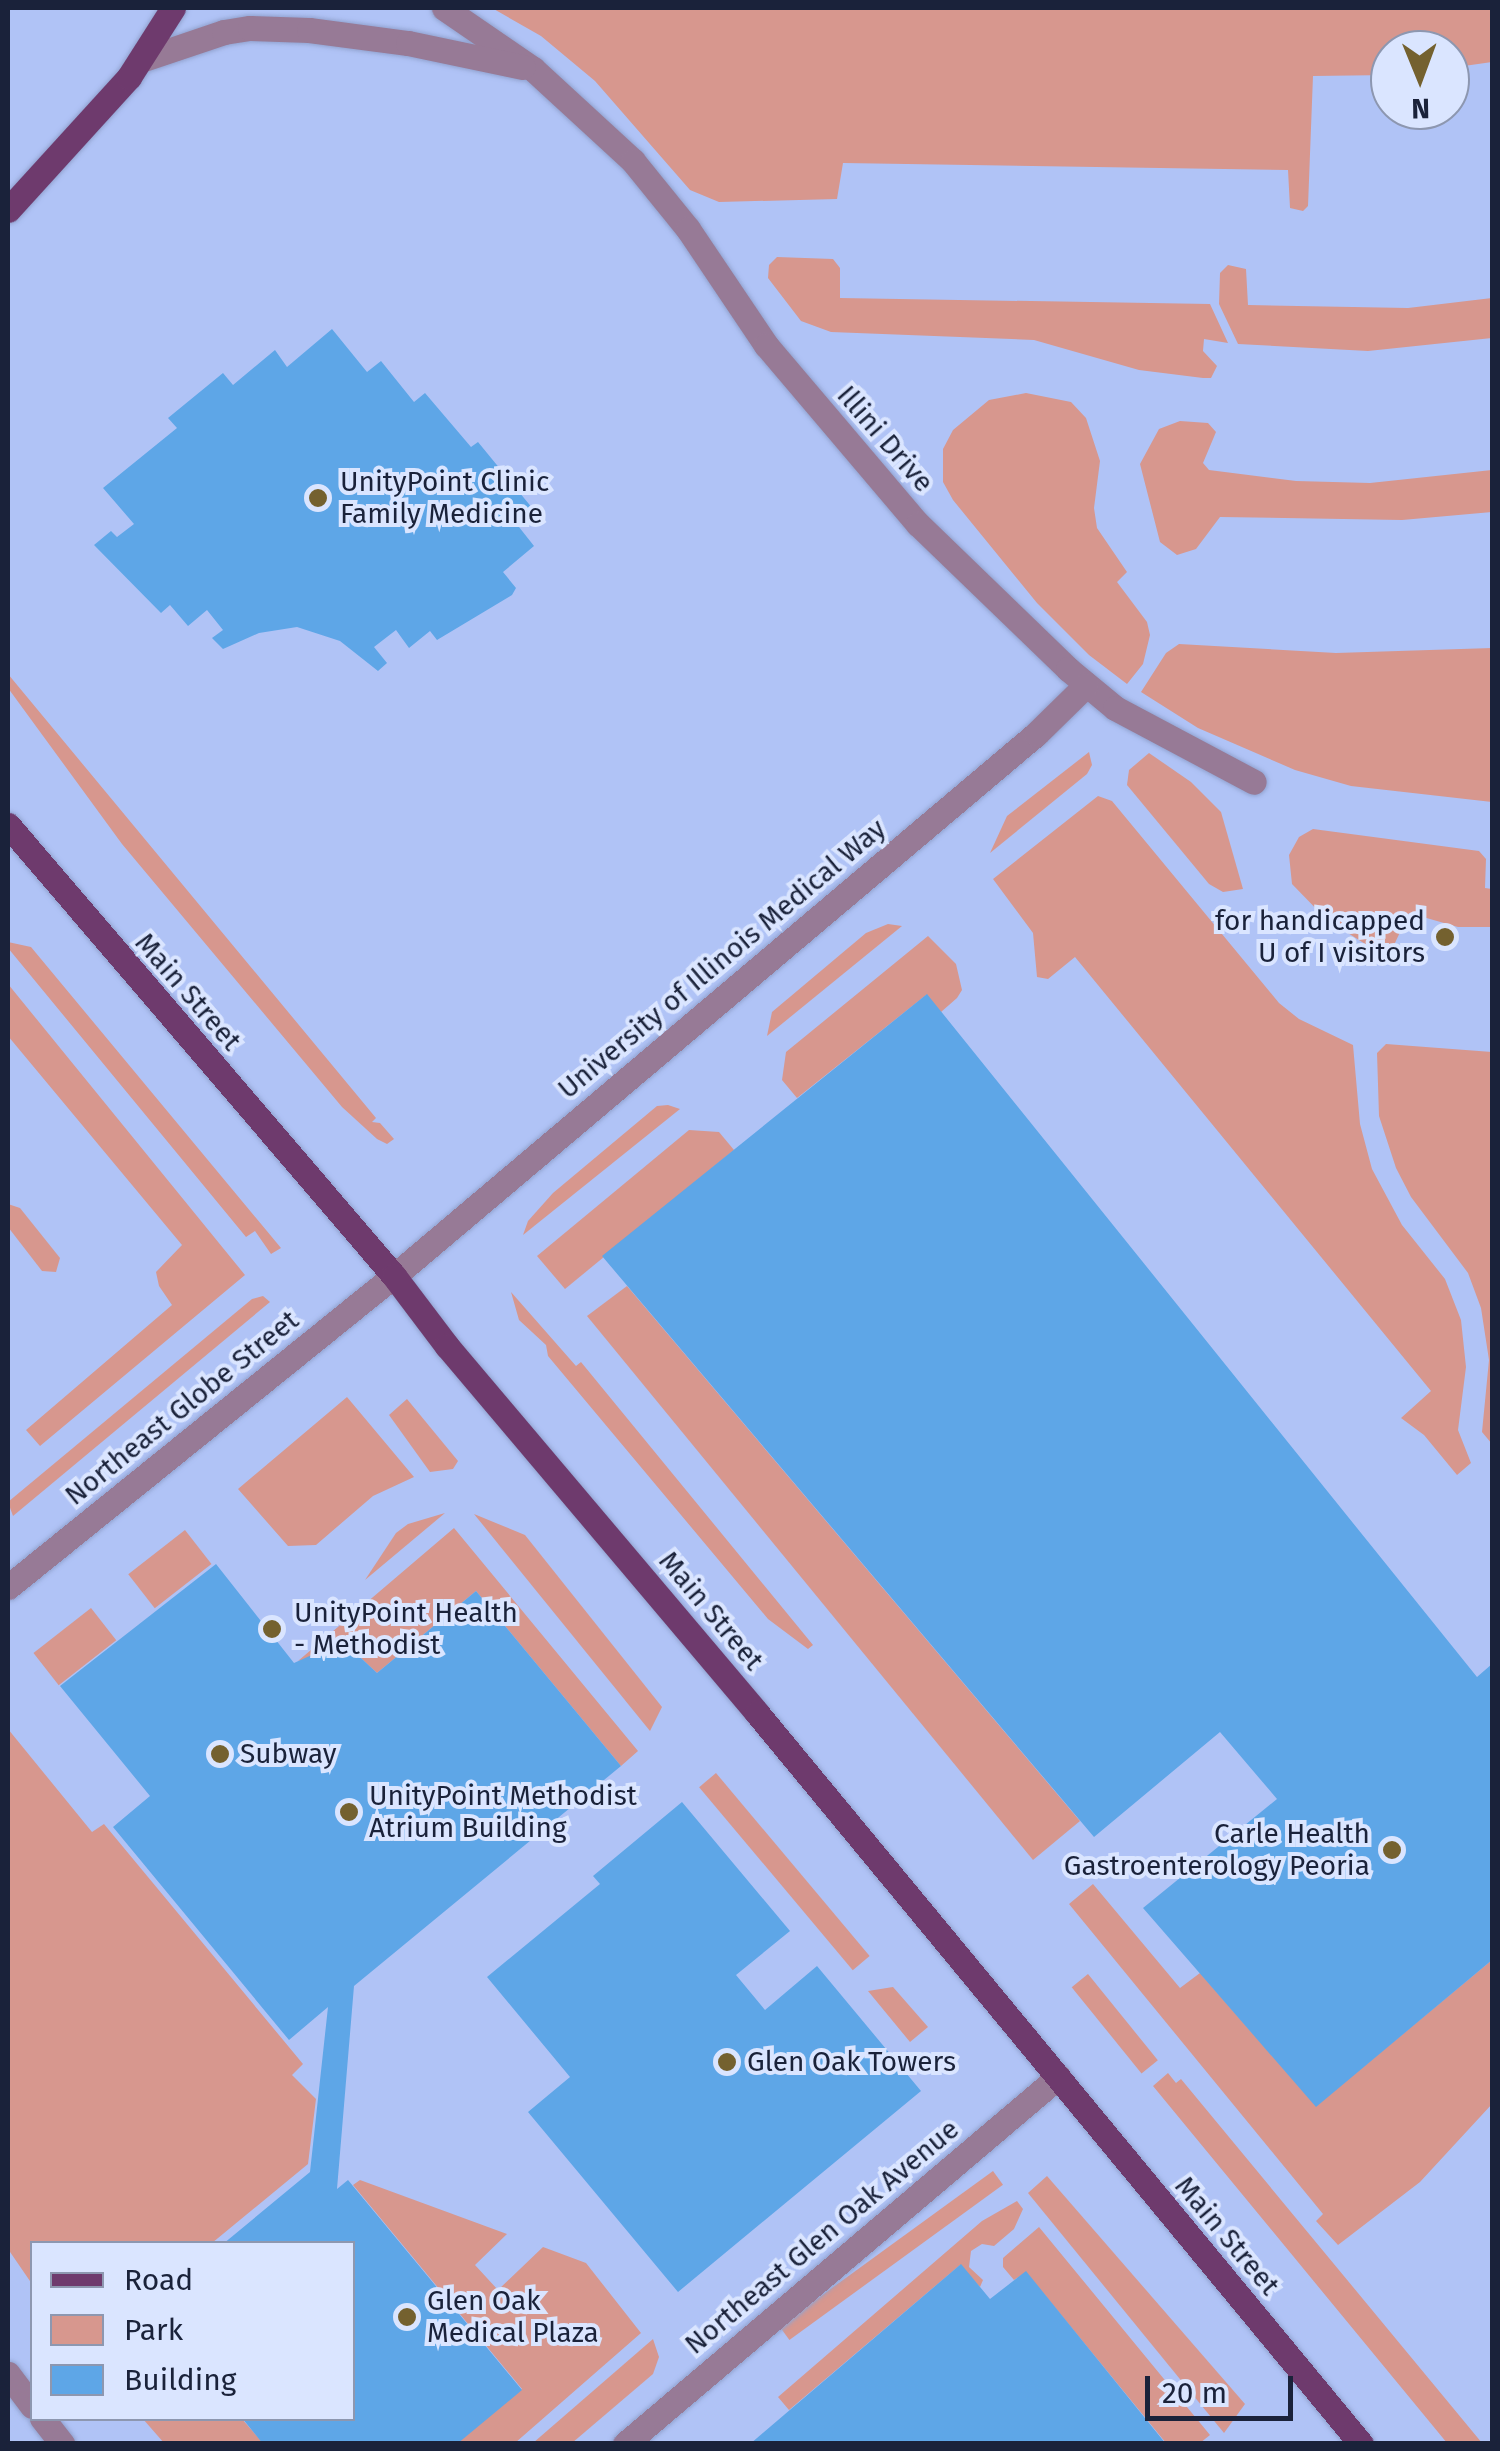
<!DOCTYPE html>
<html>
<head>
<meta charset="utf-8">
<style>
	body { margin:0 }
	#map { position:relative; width:1500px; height:2451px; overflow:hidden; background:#b0c3f6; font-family:"Fira Sans",sans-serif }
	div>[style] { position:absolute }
	.green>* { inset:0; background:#d7978e; transform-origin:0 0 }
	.building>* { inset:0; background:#5ea6e7 }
	.roads { filter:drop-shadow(0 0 2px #92a3d0) drop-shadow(0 0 2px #92a3d0) }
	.minor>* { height:25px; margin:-12.5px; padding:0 12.5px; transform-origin:12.5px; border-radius:12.5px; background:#977a96 }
	.major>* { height:25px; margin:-12.5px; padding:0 12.5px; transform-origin:12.5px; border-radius:12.5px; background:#6e3a6d }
	.dots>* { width:28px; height:28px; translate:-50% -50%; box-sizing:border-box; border:5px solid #dae5ff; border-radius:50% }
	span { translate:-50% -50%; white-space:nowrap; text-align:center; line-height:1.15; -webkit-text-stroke:8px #dae5ff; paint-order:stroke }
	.street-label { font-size:28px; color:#1a223a }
	.poi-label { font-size:28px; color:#1a223a }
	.left { translate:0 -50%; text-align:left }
	.right { translate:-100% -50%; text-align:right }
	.frame { position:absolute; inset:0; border:10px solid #1a223a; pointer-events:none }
	.legend { position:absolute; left:30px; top:2241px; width:325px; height:180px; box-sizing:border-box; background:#dae5ff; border:2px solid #8d97b0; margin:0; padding:12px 18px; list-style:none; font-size:30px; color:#1a223a }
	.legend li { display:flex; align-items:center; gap:20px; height:50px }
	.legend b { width:50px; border:2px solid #8d97b0 }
	.north { position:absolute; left:1370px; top:30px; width:100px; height:100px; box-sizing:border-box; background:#dae5ff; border:2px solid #8d97b0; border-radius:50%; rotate:179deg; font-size:28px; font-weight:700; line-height:40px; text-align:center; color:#1a223a }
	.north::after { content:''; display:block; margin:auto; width:35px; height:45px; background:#74612f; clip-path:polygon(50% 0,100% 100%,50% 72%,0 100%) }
	.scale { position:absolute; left:1145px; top:2376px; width:148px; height:45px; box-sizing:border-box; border:5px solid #1a223a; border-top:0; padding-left:12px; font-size:30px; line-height:35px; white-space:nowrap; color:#1a223a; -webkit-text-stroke:8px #dae5ff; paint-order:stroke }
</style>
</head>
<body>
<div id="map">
	<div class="green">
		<div style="clip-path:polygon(492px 8px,1492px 8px,1492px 62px,1450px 68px,1450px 50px,1390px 50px,1390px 75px,1313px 76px,1308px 206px,1303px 211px,1290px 208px,1288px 170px,843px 163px,837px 199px,719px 202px,690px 190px,595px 81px,541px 36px)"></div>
		<div style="clip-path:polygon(777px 257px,833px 259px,840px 268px,840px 298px,1210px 304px,1228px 343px,1204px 339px,1203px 351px,1217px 366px,1211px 378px,1203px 378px,1139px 370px,1034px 340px,831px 332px,801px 321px,768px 278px,769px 265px)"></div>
		<div style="clip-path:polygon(1228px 265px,1246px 269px,1248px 305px,1408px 308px,1492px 298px,1492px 338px,1368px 351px,1238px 344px,1219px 304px,1220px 273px)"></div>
		<div style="clip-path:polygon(1026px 393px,1071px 402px,1086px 418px,1100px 461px,1094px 508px,1097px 528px,1127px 572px,1117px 582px,1147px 622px,1150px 635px,1143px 664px,1127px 684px,1089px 655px,1037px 603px,953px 500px,943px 482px,943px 449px,953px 430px,989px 400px)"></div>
		<div style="clip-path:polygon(1180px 421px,1208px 423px,1216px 432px,1203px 463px,1209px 470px,1296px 481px,1370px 483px,1492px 470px,1492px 512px,1402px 520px,1220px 517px,1196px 549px,1177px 555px,1160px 542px,1140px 464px,1159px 429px)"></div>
		<div style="clip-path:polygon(1179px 644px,1336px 653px,1492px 648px,1492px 802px,1351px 786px,1295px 770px,1198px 728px,1141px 692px,1166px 653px)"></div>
		<div style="clip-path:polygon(8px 674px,376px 1118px,372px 1122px,380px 1123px,394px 1139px,387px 1144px,377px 1139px,342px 1107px,122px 844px,8px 688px)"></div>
		<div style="clip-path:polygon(1089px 752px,1092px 765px,1087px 774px,990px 853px,1007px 816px)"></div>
		<div style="clip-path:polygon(1149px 753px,1191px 782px,1221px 812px,1243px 889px,1223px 892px,1209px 884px,1127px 785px,1129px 770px)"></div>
		<div style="clip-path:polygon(1098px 796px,1112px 801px,1279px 1003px,1299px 1019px,1353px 1045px,1360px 1124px,1372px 1169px,1402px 1225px,1445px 1279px,1461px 1320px,1466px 1367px,1458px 1430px,1471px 1463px,1457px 1475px,1424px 1435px,1401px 1418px,1431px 1391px,1075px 957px,1048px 979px,1037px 977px,1033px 933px,993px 879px)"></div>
		<div style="clip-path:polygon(1313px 829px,1479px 851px,1486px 859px,1485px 888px,1492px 889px,1492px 927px,1458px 927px,1409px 913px,1394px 945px,1382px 951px,1373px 949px,1326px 919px,1292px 884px,1289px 855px,1299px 837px)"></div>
		<div style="clip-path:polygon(888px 924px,902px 926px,767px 1036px,772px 1012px,866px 933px)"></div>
		<div style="clip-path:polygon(928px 936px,956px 964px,962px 990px,957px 998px,941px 1012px,926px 995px,797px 1098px,782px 1080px,786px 1052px)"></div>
		<div style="clip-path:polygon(8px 942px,31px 947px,281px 1248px,271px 1254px,255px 1231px,246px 1237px,8px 948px)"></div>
		<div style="clip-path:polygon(8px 984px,245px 1275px,40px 1446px,26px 1430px,172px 1305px,159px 1286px,156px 1272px,182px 1245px,8px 1036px)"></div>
		<div style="clip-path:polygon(1386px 1044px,1492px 1052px,1492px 1444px,1482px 1432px,1489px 1360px,1481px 1308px,1468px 1273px,1411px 1197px,1396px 1168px,1379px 1116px,1377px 1053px)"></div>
		<div style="clip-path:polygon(668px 1105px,680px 1109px,523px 1235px,528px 1221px,553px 1193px,657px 1106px)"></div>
		<div style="clip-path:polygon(689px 1130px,719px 1132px,734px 1150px,565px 1289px,537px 1256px)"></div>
		<div style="clip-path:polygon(8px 1204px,20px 1208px,60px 1258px,56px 1272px,42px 1271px,8px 1227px)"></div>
		<div style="clip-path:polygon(627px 1286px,1080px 1821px,1033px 1860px,587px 1316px)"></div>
		<div style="clip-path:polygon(511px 1292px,576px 1366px,581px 1362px,813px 1645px,808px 1649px,768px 1619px,548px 1356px,546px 1345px,519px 1320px)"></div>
		<div style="clip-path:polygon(263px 1296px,270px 1302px,13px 1516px,8px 1502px,252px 1299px)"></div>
		<div style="clip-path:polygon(347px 1397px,414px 1477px,373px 1496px,316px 1545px,288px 1546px,238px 1489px)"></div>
		<div style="clip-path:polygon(407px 1399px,458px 1461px,453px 1469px,430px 1472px,389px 1415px)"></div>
		<div style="clip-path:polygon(445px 1513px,365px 1580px,396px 1533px,408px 1524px)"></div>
		<div style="clip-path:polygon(474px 1514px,525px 1535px,662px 1707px,650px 1731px)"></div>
		<div style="clip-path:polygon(454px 1528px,638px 1751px,621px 1766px,476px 1591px,377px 1673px,361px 1658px,338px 1651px,298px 1661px)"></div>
		<div style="left:185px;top:1530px;width:43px;height:72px;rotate:52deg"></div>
		<div style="left:91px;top:1608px;width:41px;height:73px;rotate:52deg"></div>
		<div style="clip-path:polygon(8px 1729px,92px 1832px,104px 1824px,303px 2064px,292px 2075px,316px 2099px,308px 2164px,212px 2243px,32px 2244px,32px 2284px,8px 2249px)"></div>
		<div style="left:716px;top:1773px;width:239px;height:22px;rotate:50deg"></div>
		<div style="clip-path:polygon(1093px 1884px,1180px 1988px,1200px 1973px,1316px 2106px,1492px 1960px,1492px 2104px,1420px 2182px,1338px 2245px,1316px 2221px,1323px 2214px,1069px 1904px)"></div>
		<div style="left:1088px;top:1974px;width:111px;height:21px;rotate:51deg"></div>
		<div style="clip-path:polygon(893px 1987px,928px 2027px,910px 2042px,868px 1991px)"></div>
		<div style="clip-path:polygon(1168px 2073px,1176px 2083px,1181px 2079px,1482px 2443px,1447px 2443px,1153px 2086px)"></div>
		<div style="left:993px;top:2171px;width:17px;height:264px;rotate:54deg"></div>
		<div style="clip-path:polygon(1047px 2176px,1245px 2404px,1224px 2433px,1028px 2193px)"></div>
		<div style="clip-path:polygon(360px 2180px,507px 2234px,475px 2265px,498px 2290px,543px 2247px,586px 2263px,641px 2333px,515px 2443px,457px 2443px,522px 2389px,353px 2185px)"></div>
		<div style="clip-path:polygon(1017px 2201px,1023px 2209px,1014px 2229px,994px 2246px,982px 2244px,971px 2251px,969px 2267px,983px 2280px,980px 2287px,960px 2265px,789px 2410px,778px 2397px,982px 2221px)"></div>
		<div style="clip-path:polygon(1039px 2227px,1210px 2435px,1200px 2443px,1166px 2443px,1026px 2272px,1014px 2280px,1003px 2267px,1003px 2258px)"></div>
		<div style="clip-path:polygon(653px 2339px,659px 2357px,653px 2374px,572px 2443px,533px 2443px)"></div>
		<div style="clip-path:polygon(143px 2419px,242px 2419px,263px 2443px,164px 2443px)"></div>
	</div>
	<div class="building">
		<div style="clip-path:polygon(332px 329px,367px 372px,381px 361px,414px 402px,425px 393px,471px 447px,478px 442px,533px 509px,519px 527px,534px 546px,503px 572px,516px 588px,512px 595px,437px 640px,430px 631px,409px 648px,396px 630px,374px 647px,387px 663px,378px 671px,340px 641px,297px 627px,259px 633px,223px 649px,212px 638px,223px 630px,207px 610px,188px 626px,170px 605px,161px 613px,94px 545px,111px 531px,117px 537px,134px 524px,103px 488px,177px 428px,168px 418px,223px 373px,233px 385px,275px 350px,287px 367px)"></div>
		<div style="clip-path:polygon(927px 994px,1477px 1677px,1492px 1664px,1492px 1960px,1316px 2107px,1143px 1908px,1277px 1799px,1220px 1732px,1094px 1837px,602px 1256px)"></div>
		<div style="clip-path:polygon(216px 1564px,294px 1663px,314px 1654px,338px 1651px,361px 1658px,377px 1673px,476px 1591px,621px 1766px,354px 1986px,337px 2189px,348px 2180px,522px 2390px,457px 2444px,263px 2444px,242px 2418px,352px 2418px,352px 2244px,223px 2244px,310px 2172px,328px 2007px,289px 2040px,113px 1827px,150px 1796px,60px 1686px)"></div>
		<div style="clip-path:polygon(682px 1802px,790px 1931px,736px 1975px,765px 2010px,817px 1966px,921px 2091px,678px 2292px,528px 2112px,570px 2077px,487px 1977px,600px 1884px,593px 1876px)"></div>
		<div style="clip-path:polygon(961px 2264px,990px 2299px,1026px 2271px,1166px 2444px,750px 2444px)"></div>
	</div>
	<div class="roads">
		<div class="minor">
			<div style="left:444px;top:8px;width:108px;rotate:34.4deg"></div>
			<div style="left:533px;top:69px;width:136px;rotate:42.6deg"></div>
			<div style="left:633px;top:161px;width:87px;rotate:51deg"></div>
			<div style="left:688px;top:229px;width:140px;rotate:56.1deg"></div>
			<div style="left:766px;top:345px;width:235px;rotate:49.7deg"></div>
			<div style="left:918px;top:524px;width:209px;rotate:44deg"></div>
			<div style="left:1068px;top:669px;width:61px;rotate:39.7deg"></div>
			<div style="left:1115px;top:708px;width:157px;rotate:28deg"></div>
			<div style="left:141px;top:60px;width:88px;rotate:-18.6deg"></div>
			<div style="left:224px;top:32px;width:26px;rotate:-9deg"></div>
			<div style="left:250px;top:28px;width:59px;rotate:1.9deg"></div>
			<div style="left:309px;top:30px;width:100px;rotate:7.5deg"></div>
			<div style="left:408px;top:43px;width:117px;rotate:11.8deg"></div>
			<div style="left:8px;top:1587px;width:496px;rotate:-38.9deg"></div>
			<div style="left:394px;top:1276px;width:840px;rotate:-40.17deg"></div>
			<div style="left:1036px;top:734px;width:70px;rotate:-44.4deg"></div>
			<div style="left:8px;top:2374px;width:40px;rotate:53deg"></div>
			<div style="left:42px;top:2418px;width:33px;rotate:52deg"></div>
			<div style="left:625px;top:2444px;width:568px;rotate:-40.28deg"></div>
		</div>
		<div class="major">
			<div style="left:8px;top:210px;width:180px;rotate:-47.7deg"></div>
			<div style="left:129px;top:77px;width:82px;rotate:-57.5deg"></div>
			<div style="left:8px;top:825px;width:594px;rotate:49.44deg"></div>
			<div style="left:394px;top:1276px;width:88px;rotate:52.9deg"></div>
			<div style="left:447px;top:1346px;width:480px;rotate:49.8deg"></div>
			<div style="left:757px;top:1713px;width:948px;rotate:50.43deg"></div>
		</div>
	</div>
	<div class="dots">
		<div style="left:318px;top:498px;background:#74612f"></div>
		<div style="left:1445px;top:937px;background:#74612f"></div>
		<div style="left:272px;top:1629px;background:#74612f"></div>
		<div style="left:220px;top:1754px;background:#74612f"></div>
		<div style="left:349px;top:1812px;background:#74612f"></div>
		<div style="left:1392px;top:1850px;background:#74612f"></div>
		<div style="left:727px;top:2062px;background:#74612f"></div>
		<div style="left:407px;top:2317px;background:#74612f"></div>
	</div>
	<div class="street-label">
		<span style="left:885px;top:439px;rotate:49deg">Illini Drive</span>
		<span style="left:722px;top:959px;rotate:-40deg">University of Illinois Medical Way</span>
		<span style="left:188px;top:992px;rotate:49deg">Main Street</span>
		<span style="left:182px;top:1408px;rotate:-39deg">Northeast Globe Street</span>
		<span style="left:711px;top:1611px;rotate:50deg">Main Street</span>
		<span style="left:1227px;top:2236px;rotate:50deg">Main Street</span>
		<span style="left:822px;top:2237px;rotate:-40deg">Northeast Glen Oak Avenue</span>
	</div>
	<div class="poi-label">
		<span class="left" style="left:340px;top:498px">UnityPoint Clinic<br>Family Medicine</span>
		<span class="right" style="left:1425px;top:937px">for handicapped<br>U of I visitors</span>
		<span class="left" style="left:294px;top:1629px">UnityPoint Health<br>- Methodist</span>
		<span class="left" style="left:240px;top:1754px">Subway</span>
		<span class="left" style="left:369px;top:1812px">UnityPoint Methodist<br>Atrium Building</span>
		<span class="right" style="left:1370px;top:1850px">Carle Health<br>Gastroenterology Peoria</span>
		<span class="left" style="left:747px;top:2062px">Glen Oak Towers</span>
		<span class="left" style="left:427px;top:2317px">Glen Oak<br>Medical Plaza</span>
	</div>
	<div class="frame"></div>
	<ul class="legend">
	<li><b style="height:12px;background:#6e3a6d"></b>Road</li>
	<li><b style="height:28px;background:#d7978e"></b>Park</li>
	<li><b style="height:28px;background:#5ea6e7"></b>Building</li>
	</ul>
	<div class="north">N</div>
	<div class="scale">20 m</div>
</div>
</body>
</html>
